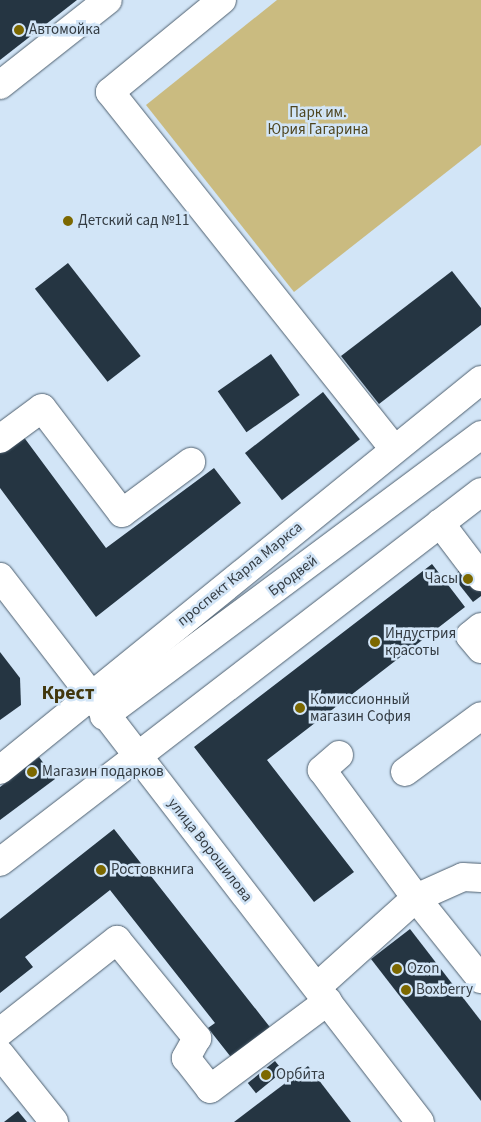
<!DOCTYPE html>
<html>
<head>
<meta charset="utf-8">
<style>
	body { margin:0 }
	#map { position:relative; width:481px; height:1122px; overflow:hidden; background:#d2e5f7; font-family:"Source Sans 3",sans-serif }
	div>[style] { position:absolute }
	.green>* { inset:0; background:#cabb80 }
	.building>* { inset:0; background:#253542; transform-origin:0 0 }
	.roads { filter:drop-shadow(0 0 1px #4f606f) drop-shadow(0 0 1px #4f606f) }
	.minor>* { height:28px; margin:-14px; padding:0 14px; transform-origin:14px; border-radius:14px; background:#fff }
	.dots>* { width:14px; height:14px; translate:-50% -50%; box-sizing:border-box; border:2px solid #d2e5f7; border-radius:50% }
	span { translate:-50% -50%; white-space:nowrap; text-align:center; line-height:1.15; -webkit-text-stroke:5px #d2e5f7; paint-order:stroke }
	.poi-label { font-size:15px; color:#343c43 }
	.left { translate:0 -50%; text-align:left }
	.right { translate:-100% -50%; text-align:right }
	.park-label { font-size:15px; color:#4e451f }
	.street-label { font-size:15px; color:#343c43 }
	.district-label { font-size:20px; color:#41370d; font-weight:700 }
</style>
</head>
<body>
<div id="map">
	<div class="green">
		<div style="clip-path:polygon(277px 0,481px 0,481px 145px,294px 292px,146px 105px)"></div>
	</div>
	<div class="building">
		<div style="clip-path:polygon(0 0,77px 0,0 60px)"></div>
		<div style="left:68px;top:263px;width:118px;height:42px;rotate:52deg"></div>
		<div style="clip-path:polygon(452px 271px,481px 308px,481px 325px,379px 404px,341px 356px)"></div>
		<div style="left:271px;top:354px;width:50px;height:65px;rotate:55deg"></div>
		<div style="left:323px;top:392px;width:60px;height:99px;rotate:52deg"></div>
		<div style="clip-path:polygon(20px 432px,106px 548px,214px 468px,241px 503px,96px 617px,0 488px,0 447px)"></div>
		<div style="clip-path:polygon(432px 564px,465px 607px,267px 760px,354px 872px,314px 902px,194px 747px)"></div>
		<div style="clip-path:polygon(461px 567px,481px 582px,481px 596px,473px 602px,454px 578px)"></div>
		<div style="clip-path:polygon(0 652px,20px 678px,21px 705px,0 720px)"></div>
		<div style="clip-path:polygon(39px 757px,55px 779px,0 820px,0 787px)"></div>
		<div style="clip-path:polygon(114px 829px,273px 1031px,234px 1061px,208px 1028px,215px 1023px,110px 890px,25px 957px,33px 967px,0 993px,0 919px)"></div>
		<div style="clip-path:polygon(410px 929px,481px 1021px,481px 1101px,371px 959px)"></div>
		<div style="left:275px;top:1061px;width:13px;height:35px;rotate:51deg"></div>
		<div style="clip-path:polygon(308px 1066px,351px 1122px,234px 1122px)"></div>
		<div style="clip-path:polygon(18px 1111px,27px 1122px,4px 1122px)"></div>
	</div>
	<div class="roads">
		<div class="minor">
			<div style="left:222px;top:0;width:145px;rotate:140.6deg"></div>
			<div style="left:110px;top:92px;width:455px;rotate:51.5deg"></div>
			<div style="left:0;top:85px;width:137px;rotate:-38.2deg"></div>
			<div style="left:0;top:439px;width:52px;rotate:-36.4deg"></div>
			<div style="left:42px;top:408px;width:132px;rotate:52.7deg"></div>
			<div style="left:122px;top:513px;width:86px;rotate:-36.5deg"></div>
			<div style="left:440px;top:523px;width:68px;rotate:52.8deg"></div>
			<div style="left:0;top:577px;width:688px;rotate:52.38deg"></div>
			<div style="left:481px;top:627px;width:14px;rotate:141deg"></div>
			<div style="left:470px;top:636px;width:17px;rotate:50deg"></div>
			<div style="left:104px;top:716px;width:470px;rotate:-36.7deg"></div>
			<div style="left:339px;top:755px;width:23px;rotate:139deg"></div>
			<div style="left:322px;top:770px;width:159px;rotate:53.7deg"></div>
			<div style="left:416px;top:898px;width:51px;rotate:-24.1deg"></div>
			<div style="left:463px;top:877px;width:18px;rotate:3deg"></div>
			<div style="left:0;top:770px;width:619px;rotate:-39.04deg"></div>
			<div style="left:405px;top:772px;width:94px;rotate:-36.4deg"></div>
			<div style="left:0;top:862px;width:607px;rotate:-37.57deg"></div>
			<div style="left:317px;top:987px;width:133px;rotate:-42deg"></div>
			<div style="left:416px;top:898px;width:104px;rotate:51.3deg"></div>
			<div style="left:0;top:1032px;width:149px;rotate:-38.2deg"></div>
			<div style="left:117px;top:940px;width:127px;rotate:50.8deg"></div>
			<div style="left:197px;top:1038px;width:23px;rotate:119deg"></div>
			<div style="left:186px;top:1058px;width:39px;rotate:52deg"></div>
			<div style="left:210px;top:1089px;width:147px;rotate:-36.7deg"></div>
			<div style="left:0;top:1054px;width:87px;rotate:51.5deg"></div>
		</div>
	</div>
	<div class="dots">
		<div style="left:19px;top:30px;background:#7c6800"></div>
		<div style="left:68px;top:221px;background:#7c6800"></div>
		<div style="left:468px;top:579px;background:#7c6800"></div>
		<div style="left:375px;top:642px;background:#7c6800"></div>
		<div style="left:300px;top:708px;background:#7c6800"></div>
		<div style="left:32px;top:772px;background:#7c6800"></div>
		<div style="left:101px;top:870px;background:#7c6800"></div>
		<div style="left:397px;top:969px;background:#7c6800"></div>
		<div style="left:406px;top:990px;background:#7c6800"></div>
		<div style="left:266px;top:1075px;background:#7c6800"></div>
	</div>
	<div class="poi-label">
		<span class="left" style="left:29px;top:30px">Автомойка</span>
		<span class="left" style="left:78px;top:221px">Детский сад №11</span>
		<span class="right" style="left:458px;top:579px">Часы</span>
		<span class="left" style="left:385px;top:642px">Индустрия<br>красоты</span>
		<span class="left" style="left:310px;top:708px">Комиссионный<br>магазин София</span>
		<span class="left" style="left:42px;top:772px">Магазин подарков</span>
		<span class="left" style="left:111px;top:870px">Ростовкнига</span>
		<span class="left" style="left:407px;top:969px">Ozon</span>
		<span class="left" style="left:416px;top:990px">Boxberry</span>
		<span class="left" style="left:276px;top:1075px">Орбита</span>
	</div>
	<div class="park-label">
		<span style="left:318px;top:121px">Парк им.<br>Юрия Гагарина</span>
	</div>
	<div class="street-label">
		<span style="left:240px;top:574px;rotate:-39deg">проспект Карла Маркса</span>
		<span style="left:293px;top:576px;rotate:-37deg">Бродвей</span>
		<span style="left:210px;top:850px;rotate:52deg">улица Ворошилова</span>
	</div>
	<div class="district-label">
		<span style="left:68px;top:693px">Крест</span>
	</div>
</div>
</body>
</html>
